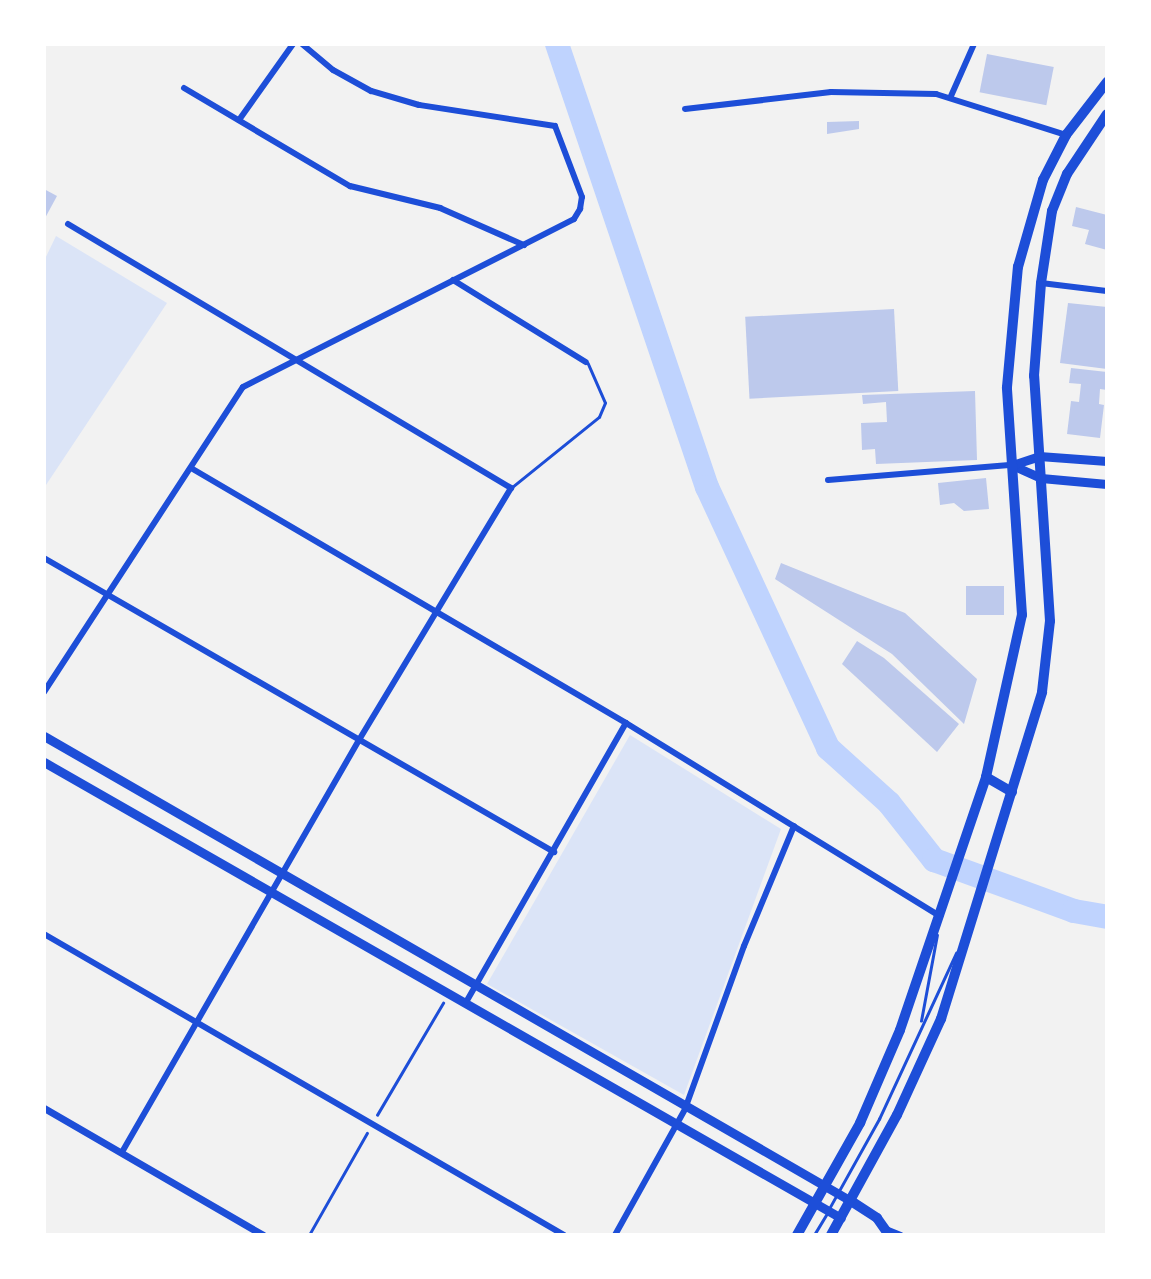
<!DOCTYPE html>
<html>
<head>
<meta charset="utf-8">
<style>
	body { margin:0 }
	#map { position:relative; width:1151px; height:1279px; overflow:hidden; background:#f2f2f2; font-family:"Exo 2",sans-serif }
	div>[style] { position:absolute }
	.green>* { inset:0; background:#dbe4f7 }
	.river>* { height:24px; margin:-12px; padding:0 12px; transform-origin:12px; border-radius:12px; background:#bfd3fe }
	.building>* { inset:0; background:#bdc9ec; transform-origin:0 0 }
	.path>* { height:2.5px; margin:-1.25px; padding:0 1.25px; transform-origin:1.25px; border-radius:1.25px; background:#1d4ed8 }
	.service>* { height:2.5px; margin:-1.25px; padding:0 1.25px; transform-origin:1.25px; border-radius:1.25px; background:#1d4ed8 }
	.minor>* { height:6px; margin:-3px; padding:0 3px; transform-origin:3px; border-radius:3px; background:#1d4ed8 }
	.tertiary>* { height:7px; margin:-3.5px; padding:0 3.5px; transform-origin:3.5px; border-radius:3.5px; background:#1d4ed8 }
	.secondary>* { height:9px; margin:-4.5px; padding:0 4.5px; transform-origin:4.5px; border-radius:4.5px; background:#1d4ed8 }
	.primary>* { height:10px; margin:-5px; padding:0 5px; transform-origin:5px; border-radius:5px; background:#1d4ed8 }
	span { translate:-50% -50%; white-space:nowrap; text-align:center; line-height:1.15; -webkit-text-stroke:6px #fff; paint-order:stroke }
	.frame { position:absolute; inset:0; border:46px solid #fff; pointer-events:none }
</style>
</head>
<body>
<div id="map">
	<div class="green">
		<div style="clip-path:polygon(56px 236px,167px 303px,44px 488px,44px 261px)"></div>
		<div style="clip-path:polygon(630px 735px,781px 829px,684px 1095px,487px 984px)"></div>
	</div>
	<div class="river">
		<div style="left:557px;top:44px;width:468px;rotate:71.3deg"></div>
		<div style="left:707px;top:487px;width:288px;rotate:65.1deg"></div>
		<div style="left:828px;top:748px;width:82px;rotate:42deg"></div>
		<div style="left:889px;top:803px;width:73px;rotate:51.7deg"></div>
		<div style="left:934px;top:860px;width:149px;rotate:20deg"></div>
		<div style="left:1074px;top:911px;width:34px;rotate:10deg"></div>
	</div>
	<div class="building">
		<div style="left:987px;top:54px;width:68px;height:39px;rotate:11deg"></div>
		<div style="clip-path:polygon(859px 121px,859px 129px,827px 134px,827px 122px)"></div>
		<div style="clip-path:polygon(44px 189px,57px 196px,44px 220px)"></div>
		<div style="clip-path:polygon(1076px 207px,1107px 215px,1107px 250px,1085px 244px,1089px 230px,1072px 226px)"></div>
		<div style="clip-path:polygon(1068px 303px,1107px 307px,1107px 369px,1060px 363px)"></div>
		<div style="left:894px;top:309px;width:82px;height:149px;rotate:87deg"></div>
		<div style="clip-path:polygon(1071px 368px,1107px 372px,1107px 390px,1100px 389px,1099px 404px,1104px 405px,1100px 438px,1067px 434px,1071px 401px,1079px 402px,1081px 384px,1069px 383px)"></div>
		<div style="clip-path:polygon(975px 391px,977px 460px,876px 464px,875px 449px,862px 450px,861px 423px,887px 422px,886px 402px,863px 404px,862px 395px)"></div>
		<div style="clip-path:polygon(986px 478px,989px 509px,964px 511px,954px 503px,940px 505px,938px 483px)"></div>
		<div style="clip-path:polygon(781px 563px,905px 613px,977px 679px,964px 724px,892px 654px,775px 579px)"></div>
		<div style="left:1004px;top:586px;width:29px;height:38px;rotate:90deg"></div>
		<div style="clip-path:polygon(857px 641px,884px 658px,959px 724px,937px 752px,842px 664px)"></div>
	</div>
	<div class="path">
		<div style="left:377px;top:1115px;width:130px;rotate:-59.5deg"></div>
		<div style="left:309px;top:1235px;width:117px;rotate:-60.4deg"></div>
	</div>
	<div class="service">
		<div style="left:511px;top:488px;width:113px;rotate:-38.9deg"></div>
		<div style="left:599px;top:417px;width:15px;rotate:-67deg"></div>
		<div style="left:605px;top:403px;width:43px;rotate:-113.6deg"></div>
		<div style="left:921px;top:1021px;width:87px;rotate:-79.5deg"></div>
		<div style="left:830px;top:1207px;width:101px;rotate:-60.9deg"></div>
		<div style="left:879px;top:1119px;width:183px;rotate:-65.1deg"></div>
		<div style="left:814px;top:1235px;width:26px;rotate:-59deg"></div>
	</div>
	<div class="minor">
		<div style="left:184px;top:88px;width:193px;rotate:30.6deg"></div>
		<div style="left:350px;top:186px;width:93px;rotate:13.7deg"></div>
		<div style="left:440px;top:208px;width:92px;rotate:23.8deg"></div>
		<div style="left:951px;top:96px;width:57px;rotate:-66.1deg"></div>
		<div style="left:685px;top:109px;width:147px;rotate:-6.6deg"></div>
		<div style="left:831px;top:92px;width:105px;rotate:1.1deg"></div>
		<div style="left:936px;top:94px;width:136px;rotate:17.5deg"></div>
		<div style="left:239px;top:120px;width:93px;rotate:-54.6deg"></div>
		<div style="left:68px;top:224px;width:516px;rotate:30.79deg"></div>
		<div style="left:511px;top:488px;width:294px;rotate:121.1deg"></div>
		<div style="left:359px;top:740px;width:475px;rotate:119.9deg"></div>
		<div style="left:453px;top:280px;width:156px;rotate:31.7deg"></div>
		<div style="left:1041px;top:283px;width:66px;rotate:6.9deg"></div>
		<div style="left:191px;top:468px;width:504px;rotate:30.38deg"></div>
		<div style="left:626px;top:723px;width:369px;rotate:31.6deg"></div>
		<div style="left:828px;top:480px;width:185px;rotate:-4.7deg"></div>
		<div style="left:44px;top:558px;width:589px;rotate:29.96deg"></div>
		<div style="left:44px;top:692px;width:364px;rotate:-56.9deg"></div>
		<div style="left:243px;top:387px;width:371px;rotate:-26.9deg"></div>
		<div style="left:574px;top:219px;width:12px;rotate:-59deg"></div>
		<div style="left:580px;top:209px;width:12px;rotate:-81deg"></div>
		<div style="left:582px;top:197px;width:76px;rotate:-110.8deg"></div>
		<div style="left:555px;top:126px;width:138px;rotate:-171.2deg"></div>
		<div style="left:419px;top:105px;width:50px;rotate:-163.7deg"></div>
		<div style="left:371px;top:91px;width:43px;rotate:-151.1deg"></div>
		<div style="left:333px;top:70px;width:40px;rotate:-140deg"></div>
		<div style="left:44px;top:934px;width:601px;rotate:30.06deg"></div>
		<div style="left:465px;top:1004px;width:324px;rotate:-60.2deg"></div>
		<div style="left:886px;top:1229px;width:16px;rotate:22deg"></div>
		<div style="left:615px;top:1235px;width:144px;rotate:-60.9deg"></div>
		<div style="left:685px;top:1109px;width:173px;rotate:-70.1deg"></div>
		<div style="left:744px;top:946px;width:130px;rotate:-67.4deg"></div>
	</div>
	<div class="tertiary">
		<div style="left:44px;top:1108px;width:253px;rotate:30.1deg"></div>
	</div>
	<div class="secondary">
		<div style="left:1012px;top:465px;width:32px;rotate:24deg"></div>
		<div style="left:1041px;top:478px;width:66px;rotate:5.2deg"></div>
		<div style="left:1012px;top:465px;width:28px;rotate:-18deg"></div>
		<div style="left:1039px;top:456px;width:68px;rotate:4.2deg"></div>
		<div style="left:44px;top:736px;width:931px;rotate:29.95deg"></div>
		<div style="left:44px;top:762px;width:918px;rotate:29.78deg"></div>
	</div>
	<div class="primary">
		<div style="left:986px;top:777px;width:30px;rotate:30deg"></div>
		<div style="left:851px;top:1201px;width:31px;rotate:33deg"></div>
		<div style="left:877px;top:1218px;width:21px;rotate:55deg"></div>
		<div style="left:797px;top:1235px;width:129px;rotate:-60.6deg"></div>
		<div style="left:860px;top:1123px;width:101px;rotate:-66.7deg"></div>
		<div style="left:900px;top:1030px;width:267px;rotate:-71.2deg"></div>
		<div style="left:986px;top:777px;width:166px;rotate:-77.5deg"></div>
		<div style="left:1022px;top:615px;width:228px;rotate:-93.8deg"></div>
		<div style="left:1007px;top:387px;width:121px;rotate:-84.8deg"></div>
		<div style="left:1018px;top:267px;width:91px;rotate:-74deg"></div>
		<div style="left:1043px;top:180px;width:51px;rotate:-62.9deg"></div>
		<div style="left:1066px;top:135px;width:67px;rotate:-52.3deg"></div>
		<div style="left:831px;top:1235px;width:137px;rotate:-61.2deg"></div>
		<div style="left:897px;top:1115px;width:106px;rotate:-65.4deg"></div>
		<div style="left:941px;top:1019px;width:342px;rotate:-72.8deg"></div>
		<div style="left:1042px;top:692px;width:71px;rotate:-83.6deg"></div>
		<div style="left:1050px;top:621px;width:246px;rotate:-93.7deg"></div>
		<div style="left:1034px;top:376px;width:93px;rotate:-85.7deg"></div>
		<div style="left:1041px;top:283px;width:73px;rotate:-81.3deg"></div>
		<div style="left:1052px;top:211px;width:40px;rotate:-68deg"></div>
		<div style="left:1067px;top:174px;width:72px;rotate:-56.3deg"></div>
	</div>
	<div class="frame"></div>
</div>
</body>
</html>
